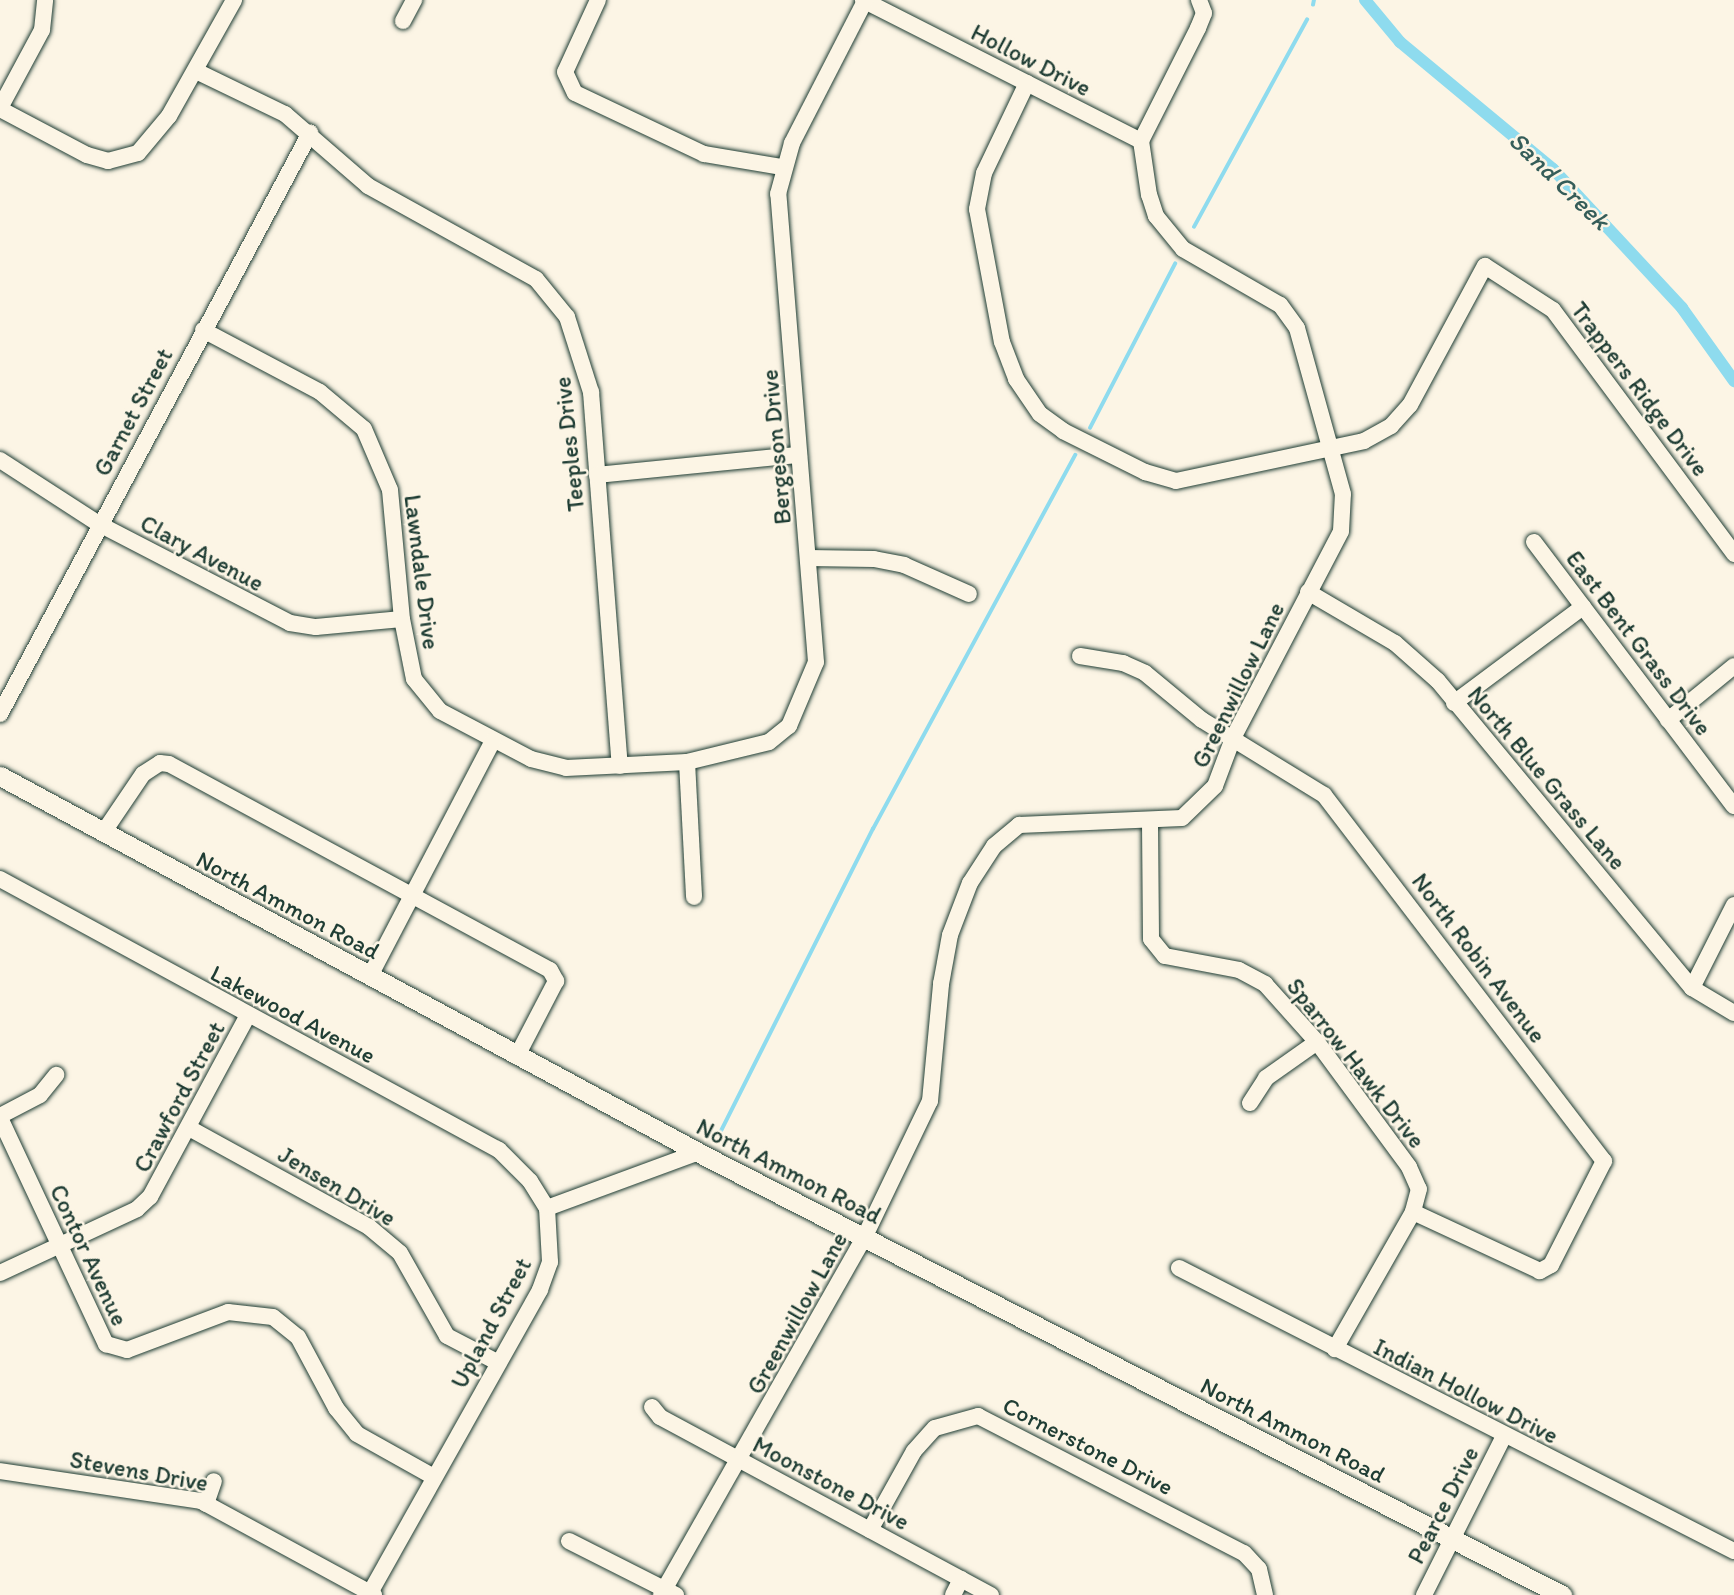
<!DOCTYPE html>
<html>
<head>
<meta charset="utf-8">
<style>
	body { margin:0 }
	#map { position:relative; width:1734px; height:1595px; overflow:hidden; background:#fcf5e5; font-family:Itim,sans-serif }
	div>[style] { position:absolute }
	.stream>* { height:3.5px; margin:-1.75px; padding:0 1.75px; transform-origin:1.75px; border-radius:1.75px; background:#8edbee }
	.canal>* { height:12px; margin:-6px; padding:0 6px; transform-origin:6px; border-radius:6px; background:#8edbee }
	.roads { filter:drop-shadow(0 0 2px #1f3d34) drop-shadow(0 0 2px #1f3d34) }
	.minor>* { height:16px; margin:-8px; padding:0 8px; transform-origin:8px; border-radius:8px; background:#fcf5e5 }
	.major>* { height:19px; margin:-9.5px; padding:0 9.5px; transform-origin:9.5px; border-radius:9.5px; background:#fcf5e5 }
	span { translate:-50% -50%; white-space:nowrap; text-align:center; line-height:1.15; -webkit-text-stroke:5px #fcf5e5; paint-order:stroke }
	.street-label { font-size:24px; color:#1f3d34 }
	.water-label { font-size:26px; color:#355d59; font-style:italic }
</style>
</head>
<body>
<div id="map">
	<div class="stream">
		<div style="left:1313px;top:5px;width:5px;rotate:-79deg"></div>
		<div style="left:1194px;top:227px;width:236px;rotate:-61.4deg"></div>
		<div style="left:1090px;top:428px;width:185px;rotate:-62.6deg"></div>
		<div style="left:721px;top:1131px;width:338px;rotate:-63.3deg"></div>
		<div style="left:873px;top:829px;width:425px;rotate:-61.6deg"></div>
	</div>
	<div class="canal">
		<div style="left:1365px;top:0;width:55px;rotate:50.2deg"></div>
		<div style="left:1400px;top:42px;width:199px;rotate:39.7deg"></div>
		<div style="left:1553px;top:169px;width:190px;rotate:47.1deg"></div>
		<div style="left:1682px;top:308px;width:90px;rotate:54.5deg"></div>
	</div>
	<div class="roads">
		<div class="minor">
			<div style="left:598px;top:0;width:79px;rotate:114.6deg"></div>
			<div style="left:565px;top:72px;width:23px;rotate:65deg"></div>
			<div style="left:575px;top:93px;width:143px;rotate:25.3deg"></div>
			<div style="left:704px;top:154px;width:79px;rotate:9.5deg"></div>
			<div style="left:863px;top:0;width:312px;rotate:26.9deg"></div>
			<div style="left:403px;top:21px;width:24px;rotate:-62deg"></div>
			<div style="left:196px;top:71px;width:99px;rotate:25.8deg"></div>
			<div style="left:285px;top:114px;width:110px;rotate:40.9deg"></div>
			<div style="left:368px;top:186px;width:192px;rotate:29deg"></div>
			<div style="left:536px;top:279px;width:49px;rotate:50.8deg"></div>
			<div style="left:567px;top:317px;width:79px;rotate:72.3deg"></div>
			<div style="left:591px;top:392px;width:375px;rotate:85.6deg"></div>
			<div style="left:1027px;top:83px;width:100px;rotate:115.5deg"></div>
			<div style="left:984px;top:173px;width:37px;rotate:101deg"></div>
			<div style="left:977px;top:209px;width:135px;rotate:79.4deg"></div>
			<div style="left:1002px;top:342px;width:40px;rotate:69deg"></div>
			<div style="left:1016px;top:379px;width:42px;rotate:55.6deg"></div>
			<div style="left:1040px;top:414px;width:29px;rotate:36deg"></div>
			<div style="left:1063px;top:431px;width:92px;rotate:26.6deg"></div>
			<div style="left:1145px;top:472px;width:32px;rotate:16deg"></div>
			<div style="left:1176px;top:481px;width:192px;rotate:-12deg"></div>
			<div style="left:1364px;top:441px;width:31px;rotate:-29deg"></div>
			<div style="left:1391px;top:426px;width:28px;rotate:-48deg"></div>
			<div style="left:1410px;top:405px;width:158px;rotate:-61.7deg"></div>
			<div style="left:1485px;top:266px;width:81px;rotate:32.9deg"></div>
			<div style="left:1553px;top:310px;width:304px;rotate:53.4deg"></div>
			<div style="left:0;top:108px;width:89px;rotate:-61.7deg"></div>
			<div style="left:42px;top:30px;width:30px;rotate:-84deg"></div>
			<div style="left:0;top:109px;width:98px;rotate:27.9deg"></div>
			<div style="left:87px;top:155px;width:22px;rotate:16deg"></div>
			<div style="left:108px;top:161px;width:31px;rotate:-15deg"></div>
			<div style="left:138px;top:153px;width:48px;rotate:-50deg"></div>
			<div style="left:169px;top:116px;width:133px;rotate:-60.7deg"></div>
			<div style="left:203px;top:330px;width:132px;rotate:27.9deg"></div>
			<div style="left:320px;top:392px;width:57px;rotate:40.1deg"></div>
			<div style="left:364px;top:429px;width:66px;rotate:66.9deg"></div>
			<div style="left:390px;top:490px;width:130px;rotate:84.7deg"></div>
			<div style="left:402px;top:619px;width:61px;rotate:78.7deg"></div>
			<div style="left:414px;top:679px;width:41px;rotate:50.9deg"></div>
			<div style="left:440px;top:711px;width:103px;rotate:27.8deg"></div>
			<div style="left:531px;top:759px;width:36px;rotate:14deg"></div>
			<div style="left:566px;top:768px;width:121px;rotate:-2.8deg"></div>
			<div style="left:687px;top:762px;width:84px;rotate:-13.7deg"></div>
			<div style="left:769px;top:742px;width:26px;rotate:-39deg"></div>
			<div style="left:789px;top:726px;width:69px;rotate:-67.1deg"></div>
			<div style="left:816px;top:662px;width:470px;rotate:-94.6deg"></div>
			<div style="left:778px;top:194px;width:53px;rotate:-74.6deg"></div>
			<div style="left:792px;top:143px;width:160px;rotate:-62.8deg"></div>
			<div style="left:0;top:460px;width:118px;rotate:32.9deg"></div>
			<div style="left:99px;top:524px;width:215px;rotate:27.4deg"></div>
			<div style="left:290px;top:623px;width:26px;rotate:9deg"></div>
			<div style="left:316px;top:627px;width:86px;rotate:-5.3deg"></div>
			<div style="left:597px;top:475px;width:203px;rotate:-5.7deg"></div>
			<div style="left:1534px;top:542px;width:331px;rotate:52.9deg"></div>
			<div style="left:808px;top:558px;width:66px;rotate:0.9deg"></div>
			<div style="left:874px;top:559px;width:31px;rotate:11deg"></div>
			<div style="left:904px;top:565px;width:71px;rotate:24deg"></div>
			<div style="left:1308px;top:592px;width:101px;rotate:30.4deg"></div>
			<div style="left:1395px;top:643px;width:57px;rotate:41.5deg"></div>
			<div style="left:1438px;top:681px;width:398px;rotate:50.4deg"></div>
			<div style="left:1692px;top:988px;width:49px;rotate:30.8deg"></div>
			<div style="left:1080px;top:656px;width:44px;rotate:9.2deg"></div>
			<div style="left:1123px;top:663px;width:24px;rotate:24deg"></div>
			<div style="left:1145px;top:673px;width:74px;rotate:39.5deg"></div>
			<div style="left:1202px;top:720px;width:143px;rotate:31.6deg"></div>
			<div style="left:1324px;top:795px;width:461px;rotate:52.6deg"></div>
			<div style="left:1604px;top:1161px;width:117px;rotate:117deg"></div>
			<div style="left:1551px;top:1265px;width:13px;rotate:151deg"></div>
			<div style="left:1540px;top:1271px;width:140px;rotate:-155.1deg"></div>
			<div style="left:1454px;top:703px;width:161px;rotate:-36.7deg"></div>
			<div style="left:0;top:714px;width:659px;rotate:-61.92deg"></div>
			<div style="left:1668px;top:720px;width:85px;rotate:-39.3deg"></div>
			<div style="left:687px;top:762px;width:135px;rotate:87deg"></div>
			<div style="left:1150px;top:823px;width:116px;rotate:89.5deg"></div>
			<div style="left:1151px;top:939px;width:22px;rotate:51deg"></div>
			<div style="left:1165px;top:956px;width:75px;rotate:10.7deg"></div>
			<div style="left:1239px;top:970px;width:30px;rotate:28deg"></div>
			<div style="left:1265px;top:984px;width:78px;rotate:48.1deg"></div>
			<div style="left:1317px;top:1042px;width:155px;rotate:53.6deg"></div>
			<div style="left:1409px;top:1167px;width:24px;rotate:66deg"></div>
			<div style="left:1419px;top:1189px;width:24px;rotate:105deg"></div>
			<div style="left:1413px;top:1212px;width:158px;rotate:119.7deg"></div>
			<div style="left:103px;top:833px;width:71px;rotate:-55.9deg"></div>
			<div style="left:143px;top:774px;width:20px;rotate:-33deg"></div>
			<div style="left:160px;top:763px;width:9px;rotate:6deg"></div>
			<div style="left:169px;top:764px;width:433px;rotate:28.4deg"></div>
			<div style="left:550px;top:970px;width:13px;rotate:61deg"></div>
			<div style="left:556px;top:981px;width:85px;rotate:117.5deg"></div>
			<div style="left:0;top:879px;width:568px;rotate:28.51deg"></div>
			<div style="left:499px;top:1150px;width:44px;rotate:45deg"></div>
			<div style="left:530px;top:1181px;width:32px;rotate:58deg"></div>
			<div style="left:547px;top:1208px;width:54px;rotate:86.8deg"></div>
			<div style="left:550px;top:1262px;width:30px;rotate:110deg"></div>
			<div style="left:540px;top:1290px;width:350px;rotate:119.3deg"></div>
			<div style="left:370px;top:976px;width:265px;rotate:-62.4deg"></div>
			<div style="left:1692px;top:988px;width:93px;rotate:-63.2deg"></div>
			<div style="left:1250px;top:1103px;width:30px;rotate:-57deg"></div>
			<div style="left:1266px;top:1078px;width:62px;rotate:-35.2deg"></div>
			<div style="left:0;top:1116px;width:45px;rotate:-27.7deg"></div>
			<div style="left:40px;top:1095px;width:26px;rotate:-51deg"></div>
			<div style="left:0;top:1118px;width:250px;rotate:64.9deg"></div>
			<div style="left:106px;top:1344px;width:22px;rotate:16deg"></div>
			<div style="left:127px;top:1350px;width:108px;rotate:-20.6deg"></div>
			<div style="left:228px;top:1312px;width:45px;rotate:6.3deg"></div>
			<div style="left:273px;top:1317px;width:32px;rotate:39deg"></div>
			<div style="left:298px;top:1337px;width:81px;rotate:61.8deg"></div>
			<div style="left:336px;top:1408px;width:33px;rotate:51deg"></div>
			<div style="left:357px;top:1434px;width:88px;rotate:29.2deg"></div>
			<div style="left:189px;top:1128px;width:205px;rotate:28.8deg"></div>
			<div style="left:369px;top:1227px;width:40px;rotate:40deg"></div>
			<div style="left:400px;top:1253px;width:95px;rotate:60.5deg"></div>
			<div style="left:447px;top:1336px;width:56px;rotate:27.5deg"></div>
			<div style="left:547px;top:1208px;width:162px;rotate:-20.2deg"></div>
			<div style="left:1179px;top:1268px;width:623px;rotate:27.02deg"></div>
			<div style="left:0;top:1273px;width:151px;rotate:-25deg"></div>
			<div style="left:137px;top:1209px;width:18px;rotate:-43deg"></div>
			<div style="left:150px;top:1197px;width:204px;rotate:-61.7deg"></div>
			<div style="left:652px;top:1407px;width:13px;rotate:51deg"></div>
			<div style="left:660px;top:1417px;width:376px;rotate:28.3deg"></div>
			<div style="left:0;top:1471px;width:203px;rotate:8.5deg"></div>
			<div style="left:201px;top:1501px;width:197px;rotate:28.5deg"></div>
			<div style="left:206px;top:1504px;width:24px;rotate:-71deg"></div>
			<div style="left:870px;top:1530px;width:90px;rotate:-60.9deg"></div>
			<div style="left:914px;top:1451px;width:31px;rotate:-48deg"></div>
			<div style="left:935px;top:1428px;width:45px;rotate:-15.6deg"></div>
			<div style="left:978px;top:1416px;width:299px;rotate:27.3deg"></div>
			<div style="left:1244px;top:1553px;width:22px;rotate:47deg"></div>
			<div style="left:1259px;top:1569px;width:27px;rotate:77deg"></div>
			<div style="left:569px;top:1541px;width:120px;rotate:26.8deg"></div>
			<div style="left:661px;top:1595px;width:411px;rotate:-60.4deg"></div>
			<div style="left:864px;top:1238px;width:152px;rotate:-64.3deg"></div>
			<div style="left:930px;top:1101px;width:118px;rotate:-84.6deg"></div>
			<div style="left:941px;top:984px;width:50px;rotate:-79.6deg"></div>
			<div style="left:950px;top:935px;width:56px;rotate:-69deg"></div>
			<div style="left:970px;top:883px;width:44px;rotate:-57deg"></div>
			<div style="left:994px;top:846px;width:33px;rotate:-40deg"></div>
			<div style="left:1019px;top:825px;width:163px;rotate:-2.5deg"></div>
			<div style="left:1182px;top:818px;width:46px;rotate:-44.1deg"></div>
			<div style="left:1215px;top:786px;width:51px;rotate:-69.4deg"></div>
			<div style="left:1233px;top:738px;width:233px;rotate:-62.4deg"></div>
			<div style="left:1341px;top:531px;width:37px;rotate:-87deg"></div>
			<div style="left:1343px;top:494px;width:172px;rotate:-105.5deg"></div>
			<div style="left:1297px;top:328px;width:29px;rotate:-126deg"></div>
			<div style="left:1280px;top:305px;width:112px;rotate:-150deg"></div>
			<div style="left:1183px;top:249px;width:43px;rotate:-129.3deg"></div>
			<div style="left:1156px;top:216px;width:22px;rotate:-108deg"></div>
			<div style="left:1149px;top:195px;width:55px;rotate:-98.4deg"></div>
			<div style="left:1141px;top:141px;width:127px;rotate:-63.2deg"></div>
			<div style="left:1198px;top:28px;width:16px;rotate:-68deg"></div>
			<div style="left:1204px;top:13px;width:14px;rotate:-111deg"></div>
			<div style="left:953px;top:1595px;width:18px;rotate:-63deg"></div>
			<div style="left:1424px;top:1595px;width:178px;rotate:-63.3deg"></div>
		</div>
		<div class="major">
			<div style="left:0;top:776px;width:803px;rotate:28.32deg"></div>
			<div style="left:707px;top:1157px;width:961px;rotate:27.13deg"></div>
		</div>
	</div>
	<div class="street-label">
		<span style="left:1031px;top:60px;rotate:27deg">Hollow Drive</span>
		<span style="left:1640px;top:389px;rotate:53deg">Trappers Ridge Drive</span>
		<span style="left:133px;top:412px;rotate:-62deg">Garnet Street</span>
		<span style="left:569px;top:444px;rotate:-96deg">Teeples Drive</span>
		<span style="left:776px;top:447px;rotate:-95deg">Bergeson Drive</span>
		<span style="left:202px;top:553px;rotate:28deg">Clary Avenue</span>
		<span style="left:422px;top:572px;rotate:83deg">Lawndale Drive</span>
		<span style="left:1639px;top:643px;rotate:53deg">East Bent Grass Drive</span>
		<span style="left:1238px;top:685px;rotate:-64deg">Greenwillow Lane</span>
		<span style="left:1547px;top:778px;rotate:50deg">North Blue Grass Lane</span>
		<span style="left:288px;top:905px;rotate:28deg">North Ammon Road</span>
		<span style="left:1479px;top:958px;rotate:53deg">North Robin Avenue</span>
		<span style="left:293px;top:1014px;rotate:28deg">Lakewood Avenue</span>
		<span style="left:1356px;top:1063px;rotate:52deg">Sparrow Hawk Drive</span>
		<span style="left:179px;top:1097px;rotate:-62deg">Crawford Street</span>
		<span style="left:789px;top:1171px;rotate:27deg">North Ammon Road</span>
		<span style="left:337px;top:1186px;rotate:31deg">Jensen Drive</span>
		<span style="left:89px;top:1255px;rotate:65deg">Contor Avenue</span>
		<span style="left:797px;top:1313px;rotate:-61deg">Greenwillow Lane</span>
		<span style="left:491px;top:1323px;rotate:-62deg">Upland Street</span>
		<span style="left:1466px;top:1391px;rotate:27deg">Indian Hollow Drive</span>
		<span style="left:1293px;top:1430px;rotate:27deg">North Ammon Road</span>
		<span style="left:1088px;top:1446px;rotate:27deg">Cornerstone Drive</span>
		<span style="left:139px;top:1471px;rotate:10deg">Stevens Drive</span>
		<span style="left:831px;top:1483px;rotate:28deg">Moonstone Drive</span>
		<span style="left:1443px;top:1505px;rotate:-63deg">Pearce Drive</span>
	</div>
	<div class="water-label">
		<span style="left:1559px;top:181px;rotate:44deg">Sand Creek</span>
	</div>
</div>
</body>
</html>
